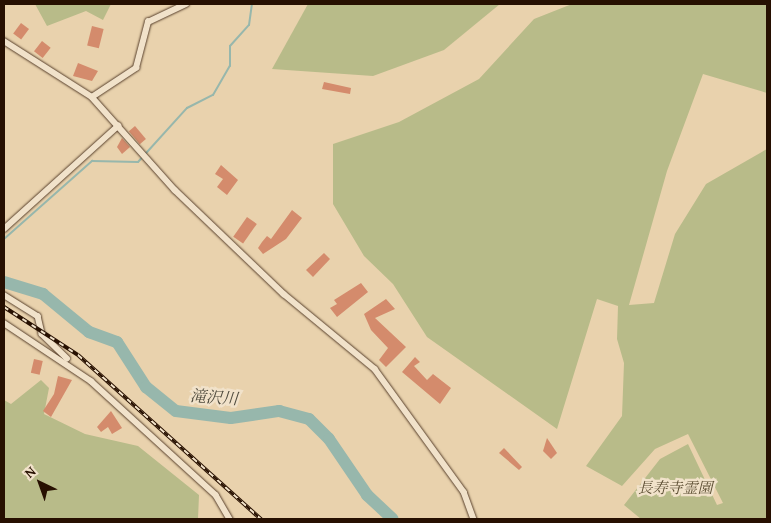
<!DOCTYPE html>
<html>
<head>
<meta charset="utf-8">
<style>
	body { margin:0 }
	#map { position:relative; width:771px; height:523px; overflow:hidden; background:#e9d2ad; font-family:"Gentium Book Plus","Noto Serif JP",serif }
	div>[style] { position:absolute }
	.green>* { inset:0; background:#b8bb89 }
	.stream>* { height:2px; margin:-1px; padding:0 1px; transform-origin:1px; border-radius:1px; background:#97b7ac }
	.river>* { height:12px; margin:-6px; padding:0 6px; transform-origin:6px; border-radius:6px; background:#97b7ac }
	.building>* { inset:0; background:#d48b6c; transform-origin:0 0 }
	.roads { filter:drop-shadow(0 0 1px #58402c) drop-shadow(0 0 1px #58402c) }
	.street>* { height:5.5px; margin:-2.75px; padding:0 2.75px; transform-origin:2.75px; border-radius:2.75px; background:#f1e2ca }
	.rail>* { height:4px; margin-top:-2px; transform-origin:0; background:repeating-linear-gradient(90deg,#f1e2ca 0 5.5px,#271001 0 11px); box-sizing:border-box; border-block:1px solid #271001 }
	span { translate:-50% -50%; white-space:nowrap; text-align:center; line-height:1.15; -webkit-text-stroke:5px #f1e2ca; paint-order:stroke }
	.park-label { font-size:15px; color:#5a4c31; font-style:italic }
	.water-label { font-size:16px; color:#4e4a3d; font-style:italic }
	.frame { position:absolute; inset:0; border:5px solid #271001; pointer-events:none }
	.north { position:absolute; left:15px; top:458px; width:50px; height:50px; -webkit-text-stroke:4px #f1e2ca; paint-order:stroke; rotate:318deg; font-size:14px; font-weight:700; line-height:20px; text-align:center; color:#271001 }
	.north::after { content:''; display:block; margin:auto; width:18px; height:22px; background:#271001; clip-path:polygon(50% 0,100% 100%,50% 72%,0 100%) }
</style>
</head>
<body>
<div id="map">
	<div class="green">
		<div style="clip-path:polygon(35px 4px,111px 4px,103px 20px,86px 11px,47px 26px)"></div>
		<div style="clip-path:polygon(308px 4px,500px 4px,444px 50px,373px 76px,272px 69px)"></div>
		<div style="clip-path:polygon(572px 4px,767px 4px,767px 93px,703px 74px,667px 171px,629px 305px,654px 303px,675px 234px,706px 184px,767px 149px,767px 519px,641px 519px,624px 505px,660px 459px,688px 444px,717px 505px,723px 503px,688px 434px,655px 449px,622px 486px,586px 466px,622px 416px,624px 363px,617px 339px,618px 306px,597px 299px,557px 429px,427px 337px,393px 284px,364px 256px,333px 204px,333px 144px,399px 122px,479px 79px,534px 19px)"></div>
		<div style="clip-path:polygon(41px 380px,49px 388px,44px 414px,85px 434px,138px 446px,199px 495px,198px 519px,4px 519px,4px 400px,11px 404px)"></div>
	</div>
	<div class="stream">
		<div style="left:4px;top:239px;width:118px;rotate:-41.6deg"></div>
		<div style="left:92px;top:161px;width:46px;rotate:1.2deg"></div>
		<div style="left:138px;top:162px;width:73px;rotate:-47.8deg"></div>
		<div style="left:187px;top:108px;width:29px;rotate:-27deg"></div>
		<div style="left:213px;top:95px;width:34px;rotate:-60deg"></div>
		<div style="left:230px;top:66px;width:20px;rotate:-90deg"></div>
		<div style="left:230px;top:46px;width:28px;rotate:-48deg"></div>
		<div style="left:249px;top:25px;width:21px;rotate:-82deg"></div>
	</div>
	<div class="river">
		<div style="left:4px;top:282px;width:41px;rotate:17.1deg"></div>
		<div style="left:43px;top:294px;width:60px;rotate:39.6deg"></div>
		<div style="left:89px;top:332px;width:30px;rotate:20deg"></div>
		<div style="left:117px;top:342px;width:54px;rotate:57.2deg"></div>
		<div style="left:146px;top:387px;width:38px;rotate:39deg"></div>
		<div style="left:176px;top:411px;width:55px;rotate:7.3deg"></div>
		<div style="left:231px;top:418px;width:49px;rotate:-8.3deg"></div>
		<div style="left:279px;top:411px;width:31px;rotate:15deg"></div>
		<div style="left:309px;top:419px;width:28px;rotate:45deg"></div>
		<div style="left:329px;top:439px;width:68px;rotate:55.8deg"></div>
		<div style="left:367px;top:495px;width:35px;rotate:43deg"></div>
	</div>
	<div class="building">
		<div style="left:21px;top:23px;width:10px;height:13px;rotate:37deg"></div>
		<div style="left:92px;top:26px;width:12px;height:20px;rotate:14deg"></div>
		<div style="left:42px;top:41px;width:11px;height:13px;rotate:38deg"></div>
		<div style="clip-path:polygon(78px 63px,98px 71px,92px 81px,73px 76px)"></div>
		<div style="clip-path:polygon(324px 82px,351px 88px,350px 94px,322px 89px)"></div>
		<div style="left:135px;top:126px;width:17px;height:8px;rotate:50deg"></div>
		<div style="clip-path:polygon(122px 138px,130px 147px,122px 154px,117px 147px)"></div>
		<div style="clip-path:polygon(221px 165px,238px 180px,227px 195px,217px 187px,223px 179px,215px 174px)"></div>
		<div style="clip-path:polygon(292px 210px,302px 218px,286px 239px,263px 254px,258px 248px,262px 242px,267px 236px,271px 239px)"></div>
		<div style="left:247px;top:217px;width:12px;height:24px;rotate:35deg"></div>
		<div style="clip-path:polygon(324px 253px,330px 259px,313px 277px,306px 270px)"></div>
		<div style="clip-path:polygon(361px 283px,368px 292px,337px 317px,330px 308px,337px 304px,334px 300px)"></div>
		<div style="clip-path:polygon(386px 299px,395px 309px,375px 318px,406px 347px,386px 367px,379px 360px,388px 348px,371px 330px,364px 314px)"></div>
		<div style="clip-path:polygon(415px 357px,420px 362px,414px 366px,427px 380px,433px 374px,451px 388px,440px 404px,402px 372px)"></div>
		<div style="left:34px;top:359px;width:9px;height:14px;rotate:13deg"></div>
		<div style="clip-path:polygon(58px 376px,72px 380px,51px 417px,43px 411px,54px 394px)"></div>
		<div style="clip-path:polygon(111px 411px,122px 428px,112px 434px,108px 427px,101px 432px,97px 427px)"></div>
		<div style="clip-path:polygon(547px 438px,557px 453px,551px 459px,543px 451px)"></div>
		<div style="clip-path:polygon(504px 448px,522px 467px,519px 470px,499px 453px)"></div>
	</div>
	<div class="roads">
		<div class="street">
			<div style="left:4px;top:41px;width:104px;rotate:32.5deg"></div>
			<div style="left:92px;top:97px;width:125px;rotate:48.3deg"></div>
			<div style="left:175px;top:190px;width:151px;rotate:43.7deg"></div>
			<div style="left:284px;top:294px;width:118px;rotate:39.5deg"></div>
			<div style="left:375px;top:369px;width:152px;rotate:54.1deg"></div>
			<div style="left:464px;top:492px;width:29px;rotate:70deg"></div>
			<div style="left:92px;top:97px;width:53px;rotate:-33.4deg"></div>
			<div style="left:136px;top:68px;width:48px;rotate:-75.4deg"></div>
			<div style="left:148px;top:22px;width:42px;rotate:-25.3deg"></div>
			<div style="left:4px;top:229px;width:154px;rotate:-42.1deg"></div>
			<div style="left:4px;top:295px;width:40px;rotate:32deg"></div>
			<div style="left:38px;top:316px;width:18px;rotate:77deg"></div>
			<div style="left:42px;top:334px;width:35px;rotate:44deg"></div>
			<div style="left:4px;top:323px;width:105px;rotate:33.7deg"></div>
			<div style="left:91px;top:381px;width:169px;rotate:42.4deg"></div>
			<div style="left:216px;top:495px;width:28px;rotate:60deg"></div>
		</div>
	</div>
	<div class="rail">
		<div style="left:4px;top:307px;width:88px;rotate:33deg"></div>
		<div style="left:78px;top:355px;width:246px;rotate:41.9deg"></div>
	</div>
	<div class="park-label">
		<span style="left:675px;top:488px">長寿寺霊園</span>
	</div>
	<div class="water-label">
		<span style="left:214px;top:397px;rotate:4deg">滝沢川</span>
	</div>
	<div class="frame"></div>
	<div class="north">N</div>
</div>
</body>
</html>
